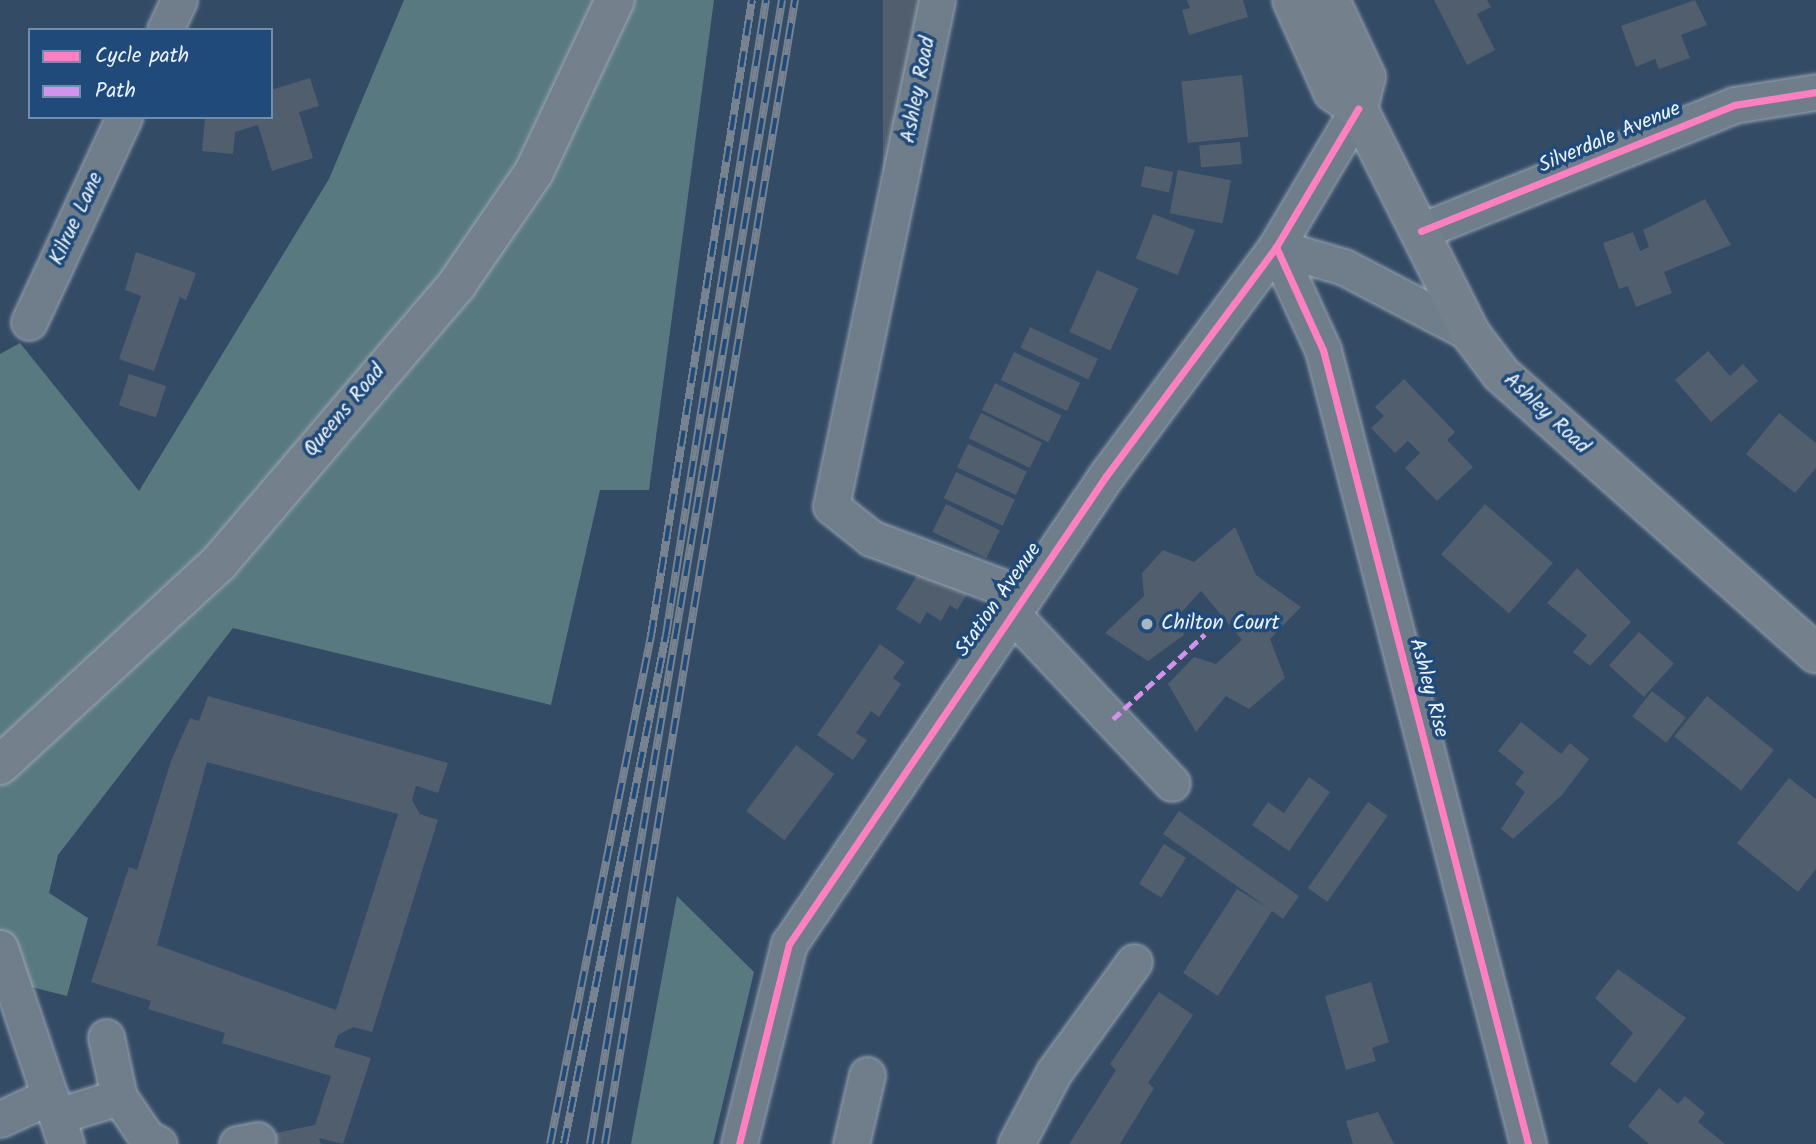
<!DOCTYPE html>
<html>
<head>
<meta charset="utf-8">
<style>
	body { margin:0 }
	#map { position:relative; width:1816px; height:1144px; overflow:hidden; background:#344b65; font-family:Kalam,sans-serif }
	div>[style] { position:absolute }
	.green>* { inset:0; background:#597981 }
	.building>* { inset:0; background:#505e6d; transform-origin:0 0 }
	.roads { filter:drop-shadow(0 0 2px #9aa6b3) drop-shadow(0 0 2px #9aa6b3) }
	.minor>* { height:35px; margin:-17.5px; padding:0 17.5px; transform-origin:17.5px; border-radius:17.5px; background:#707e8c }
	.major>* { height:38px; margin:-19px; padding:0 19px; transform-origin:19px; border-radius:19px; background:#74808b }
	.rail>* { height:8px; margin-top:-4px; transform-origin:0; background:repeating-linear-gradient(90deg,#1f4a7a 0 16px,#778390 0 32px); box-sizing:border-box; border-block:2px solid #778390 }
	.quiet>* { height:5px; margin-top:-2.5px; transform-origin:0; background:repeating-linear-gradient(90deg,#d193ec 0 10px,transparent 0 15px) }
	.cycleway>* { height:7px; margin:-3.5px; padding:0 3.5px; transform-origin:3.5px; border-radius:3.5px; background:#ff80c0 }
	.dots>* { width:19px; height:19px; translate:-50% -50%; box-sizing:border-box; border:4px solid #1f4a7a; border-radius:50% }
	span { translate:-50% -50%; white-space:nowrap; text-align:center; line-height:1.15; -webkit-text-stroke:7px #1f4a7a; paint-order:stroke }
	.street-label { font-size:21px; color:#e8f1f8 }
	.poi-label { font-size:21px; color:#e8f1f8 }
	.left { translate:0 -50%; text-align:left }
	.legend { position:absolute; left:28px; top:28px; width:245px; height:91px; box-sizing:border-box; background:#1f4a7a; border:2px solid #6f8dac; margin:0; padding:9px 12px; list-style:none; font-size:21px; color:#e8f1f8 }
	.legend li { display:flex; align-items:center; gap:14px; height:35px }
	.legend b { width:35px; border:2px solid #6f8dac }
</style>
</head>
<body>
<div id="map">
	<div class="green">
		<div style="clip-path:polygon(404px 0,714px 0,649px 490px,600px 490px,551px 705px,233px 628px,58px 855px,49px 893px,88px 918px,67px 996px,0 979px,0 354px,20px 343px,139px 491px,329px 179px)"></div>
		<div style="clip-path:polygon(677px 896px,754px 972px,713px 1144px,631px 1144px)"></div>
	</div>
	<div class="building">
		<div style="left:883px;top:0;width:39px;height:173px"></div>
		<div style="clip-path:polygon(1187px 0,1243px 0,1248px 17px,1189px 35px,1182px 10px,1190px 8px)"></div>
		<div style="clip-path:polygon(1434px 0,1487px 0,1491px 7px,1477px 14px,1495px 50px,1467px 65px)"></div>
		<div style="clip-path:polygon(1695px 0,1707px 25px,1681px 35px,1690px 58px,1659px 69px,1655px 59px,1636px 67px,1621px 26px)"></div>
		<div style="left:1242px;top:75px;width:62px;height:61px;rotate:84deg"></div>
		<div style="clip-path:polygon(310px 78px,319px 106px,299px 112px,313px 158px,272px 171px,258px 125px,235px 132px,233px 154px,202px 151px,205px 117px,271px 117px,271px 90px)"></div>
		<div style="left:1240px;top:142px;width:22px;height:41px;rotate:85deg"></div>
		<div style="left:1145px;top:166px;width:29px;height:21px;rotate:12deg"></div>
		<div style="left:1178px;top:170px;width:54px;height:44px;rotate:11deg"></div>
		<div style="clip-path:polygon(1705px 199px,1731px 245px,1664px 272px,1672px 293px,1636px 307px,1628px 286px,1619px 289px,1603px 243px,1633px 232px,1640px 251px,1649px 247px,1643px 230px)"></div>
		<div style="left:1153px;top:214px;width:45px;height:48px;rotate:21deg"></div>
		<div style="clip-path:polygon(136px 252px,196px 273px,186px 300px,180px 297px,154px 371px,119px 359px,141px 296px,125px 290px)"></div>
		<div style="left:1097px;top:270px;width:45px;height:68px;rotate:24deg"></div>
		<div style="left:1030px;top:327px;width:75px;height:23px;rotate:25deg"></div>
		<div style="clip-path:polygon(1708px 351px,1730px 376px,1743px 364px,1758px 381px,1711px 422px,1675px 380px)"></div>
		<div style="left:1014px;top:352px;width:73px;height:31px;rotate:25deg"></div>
		<div style="left:129px;top:374px;width:39px;height:33px;rotate:18deg"></div>
		<div style="clip-path:polygon(1404px 379px,1455px 432px,1447px 440px,1473px 467px,1437px 501px,1405px 468px,1420px 453px,1408px 441px,1395px 453px,1371px 428px,1384px 416px,1375px 407px)"></div>
		<div style="left:995px;top:383px;width:74px;height:30px;rotate:26deg"></div>
		<div style="left:981px;top:413px;width:68px;height:28px;rotate:26deg"></div>
		<div style="clip-path:polygon(1779px 413px,1816px 443px,1816px 468px,1795px 493px,1746px 454px)"></div>
		<div style="left:968px;top:444px;width:65px;height:26px;rotate:25deg"></div>
		<div style="left:956px;top:472px;width:65px;height:29px;rotate:25deg"></div>
		<div style="left:946px;top:504px;width:60px;height:31px;rotate:26deg"></div>
		<div style="left:1485px;top:504px;width:90px;height:67px;rotate:41deg"></div>
		<div style="clip-path:polygon(1235px 527px,1256px 575px,1301px 607px,1270px 639px,1285px 678px,1249px 709px,1226px 696px,1196px 732px,1168px 684px,1194px 657px,1216px 664px,1242px 640px,1201px 591px,1178px 616px,1184px 635px,1148px 661px,1105px 633px,1144px 596px,1142px 573px,1163px 550px,1194px 562px)"></div>
		<div style="clip-path:polygon(923px 566px,971px 588px,957px 610px,950px 605px,941px 621px,927px 612px,920px 624px,896px 609px)"></div>
		<div style="clip-path:polygon(1577px 568px,1631px 622px,1590px 666px,1573px 652px,1587px 635px,1547px 603px)"></div>
		<div style="left:1639px;top:632px;width:47px;height:45px;rotate:42deg"></div>
		<div style="clip-path:polygon(880px 644px,905px 662px,893px 678px,901px 684px,879px 717px,871px 711px,856px 733px,867px 740px,853px 760px,817px 735px)"></div>
		<div style="left:1652px;top:691px;width:43px;height:32px;rotate:38deg"></div>
		<div style="clip-path:polygon(evenodd,208px 696px,448px 763px,438px 793px,416px 786px,412px 800px,420px 814px,438px 820px,372px 1032px,353px 1027px,338px 1035px,334px 1047px,371px 1058px,343px 1144px,319px 1138px,321px 1144px,273px 1144px,271px 1134px,315px 1125px,331px 1076px,222px 1043px,225px 1033px,148px 1009px,151px 1001px,91px 982px,129px 867px,137px 870px,171px 761px,190px 718px,199px 721px,208px 696px,207px 762px,398px 814px,336px 1010px,157px 945px,207px 762px)"></div>
		<div style="left:1707px;top:696px;width:86px;height:52px;rotate:39deg"></div>
		<div style="clip-path:polygon(1521px 722px,1561px 754px,1570px 743px,1589px 759px,1562px 795px,1513px 839px,1501px 829px,1525px 792px,1515px 784px,1524px 772px,1498px 751px)"></div>
		<div style="left:796px;top:745px;width:48px;height:83px;rotate:37deg"></div>
		<div style="clip-path:polygon(1309px 777px,1330px 792px,1289px 851px,1252px 825px,1268px 802px,1284px 813px)"></div>
		<div style="clip-path:polygon(1789px 778px,1816px 799px,1816px 869px,1798px 892px,1737px 843px)"></div>
		<div style="left:1368px;top:802px;width:24px;height:105px;rotate:35deg"></div>
		<div style="clip-path:polygon(1179px 811px,1299px 896px,1283px 919px,1272px 911px,1218px 996px,1183px 973px,1237px 889px,1268px 908px,1163px 834px)"></div>
		<div style="left:1164px;top:844px;width:26px;height:47px;rotate:32deg"></div>
		<div style="clip-path:polygon(1618px 969px,1686px 1018px,1635px 1083px,1610px 1064px,1633px 1033px,1595px 998px)"></div>
		<div style="clip-path:polygon(1371px 982px,1389px 1042px,1372px 1048px,1376px 1061px,1346px 1070px,1325px 996px)"></div>
		<div style="clip-path:polygon(1159px 992px,1193px 1015px,1148px 1083px,1154px 1088px,1120px 1144px,1069px 1144px,1116px 1070px,1110px 1064px)"></div>
		<div style="clip-path:polygon(1659px 1088px,1678px 1104px,1685px 1096px,1705px 1113px,1698px 1122px,1725px 1144px,1649px 1144px,1628px 1126px)"></div>
		<div style="clip-path:polygon(1378px 1112px,1394px 1144px,1353px 1144px,1346px 1121px)"></div>
	</div>
	<div class="roads">
		<div class="minor">
			<div style="left:937px;top:0;width:517px;rotate:101.83deg"></div>
			<div style="left:831px;top:506px;width:51px;rotate:38.7deg"></div>
			<div style="left:871px;top:538px;width:162px;rotate:20.6deg"></div>
			<div style="left:165px;top:30px;width:33px;rotate:-65deg"></div>
			<div style="left:1421px;top:231px;width:337px;rotate:-21.9deg"></div>
			<div style="left:1734px;top:105px;width:83px;rotate:-9deg"></div>
			<div style="left:1276px;top:247px;width:113px;rotate:65.5deg"></div>
			<div style="left:1323px;top:350px;width:820px;rotate:75.52deg"></div>
			<div style="left:1276px;top:247px;width:71px;rotate:16.4deg"></div>
			<div style="left:1344px;top:267px;width:142px;rotate:27.6deg"></div>
			<div style="left:29px;top:322px;width:226px;rotate:-65.1deg"></div>
			<div style="left:1011px;top:613px;width:234px;rotate:46.6deg"></div>
			<div style="left:0;top:948px;width:207px;rotate:71.4deg"></div>
			<div style="left:106px;top:1037px;width:61px;rotate:77.8deg"></div>
			<div style="left:119px;top:1097px;width:50px;rotate:55.7deg"></div>
			<div style="left:147px;top:1138px;width:13px;rotate:27deg"></div>
			<div style="left:57px;top:1116px;width:65px;rotate:-17deg"></div>
			<div style="left:0;top:1119px;width:55px;rotate:-24.7deg"></div>
			<div style="left:237px;top:1144px;width:21px;rotate:-11deg"></div>
			<div style="left:739px;top:1144px;width:206px;rotate:-76deg"></div>
			<div style="left:789px;top:944px;width:565px;rotate:-55.89deg"></div>
			<div style="left:1106px;top:476px;width:285px;rotate:-53.4deg"></div>
			<div style="left:1276px;top:247px;width:161px;rotate:-59.3deg"></div>
			<div style="left:851px;top:1144px;width:71px;rotate:-76.9deg"></div>
			<div style="left:1016px;top:1144px;width:81px;rotate:-62.2deg"></div>
			<div style="left:1054px;top:1072px;width:136px;rotate:-54deg"></div>
		</div>
		<div class="major">
			<div style="left:1292px;top:0;width:101px;rotate:66deg"></div>
			<div style="left:1333px;top:92px;width:30px;rotate:34deg"></div>
			<div style="left:1358px;top:109px;width:250px;rotate:63.4deg"></div>
			<div style="left:1470px;top:333px;width:51px;rotate:52.9deg"></div>
			<div style="left:1501px;top:374px;width:421px;rotate:41.6deg"></div>
			<div style="left:1330px;top:0;width:85px;rotate:64.9deg"></div>
			<div style="left:1366px;top:77px;width:33px;rotate:104deg"></div>
			<div style="left:0;top:765px;width:298px;rotate:-42.7deg"></div>
			<div style="left:219px;top:563px;width:367px;rotate:-49.5deg"></div>
			<div style="left:457px;top:284px;width:136px;rotate:-55.5deg"></div>
			<div style="left:534px;top:172px;width:190px;rotate:-64.8deg"></div>
		</div>
	</div>
	<div class="rail">
		<div style="left:550px;top:1144px;width:518px;rotate:-78.76deg"></div>
		<div style="left:651px;top:636px;width:644px;rotate:-80.98deg"></div>
		<div style="left:564px;top:1144px;width:519px;rotate:-78.67deg"></div>
		<div style="left:666px;top:635px;width:643px;rotate:-81.05deg"></div>
		<div style="left:590px;top:1144px;width:1160px;rotate:-80.47deg"></div>
		<div style="left:605px;top:1144px;width:1160px;rotate:-80.57deg"></div>
	</div>
	<div class="quiet">
		<div style="left:1113px;top:719px;width:125px;rotate:-42.7deg"></div>
	</div>
	<div class="cycleway">
		<div style="left:1421px;top:231px;width:337px;rotate:-21.9deg"></div>
		<div style="left:1734px;top:105px;width:83px;rotate:-9deg"></div>
		<div style="left:1276px;top:247px;width:113px;rotate:65.5deg"></div>
		<div style="left:1323px;top:350px;width:820px;rotate:75.52deg"></div>
		<div style="left:739px;top:1144px;width:206px;rotate:-76deg"></div>
		<div style="left:789px;top:944px;width:565px;rotate:-55.89deg"></div>
		<div style="left:1106px;top:476px;width:285px;rotate:-53.4deg"></div>
		<div style="left:1276px;top:247px;width:161px;rotate:-59.3deg"></div>
	</div>
	<div class="dots">
		<div style="left:1147px;top:624px;background:#a9b7c5"></div>
	</div>
	<div class="street-label">
		<span style="left:919px;top:90px;rotate:-79deg">Ashley Road</span>
		<span style="left:1610px;top:138px;rotate:-23deg">Silverdale Avenue</span>
		<span style="left:77px;top:219px;rotate:-65deg">Kilrue Lane</span>
		<span style="left:345px;top:411px;rotate:-50deg">Queens Road</span>
		<span style="left:1546px;top:414px;rotate:43deg">Ashley Road</span>
		<span style="left:999px;top:600px;rotate:-55deg">Station Avenue</span>
		<span style="left:1428px;top:688px;rotate:75deg">Ashley Rise</span>
	</div>
	<div class="poi-label">
		<span class="left" style="left:1161px;top:624px">Chilton Court</span>
	</div>
	<ul class="legend">
	<li><b style="height:9px;background:#ff80c0"></b>Cycle path</li>
	<li><b style="height:9px;background:#d193ec"></b>Path</li>
	</ul>
</div>
</body>
</html>
